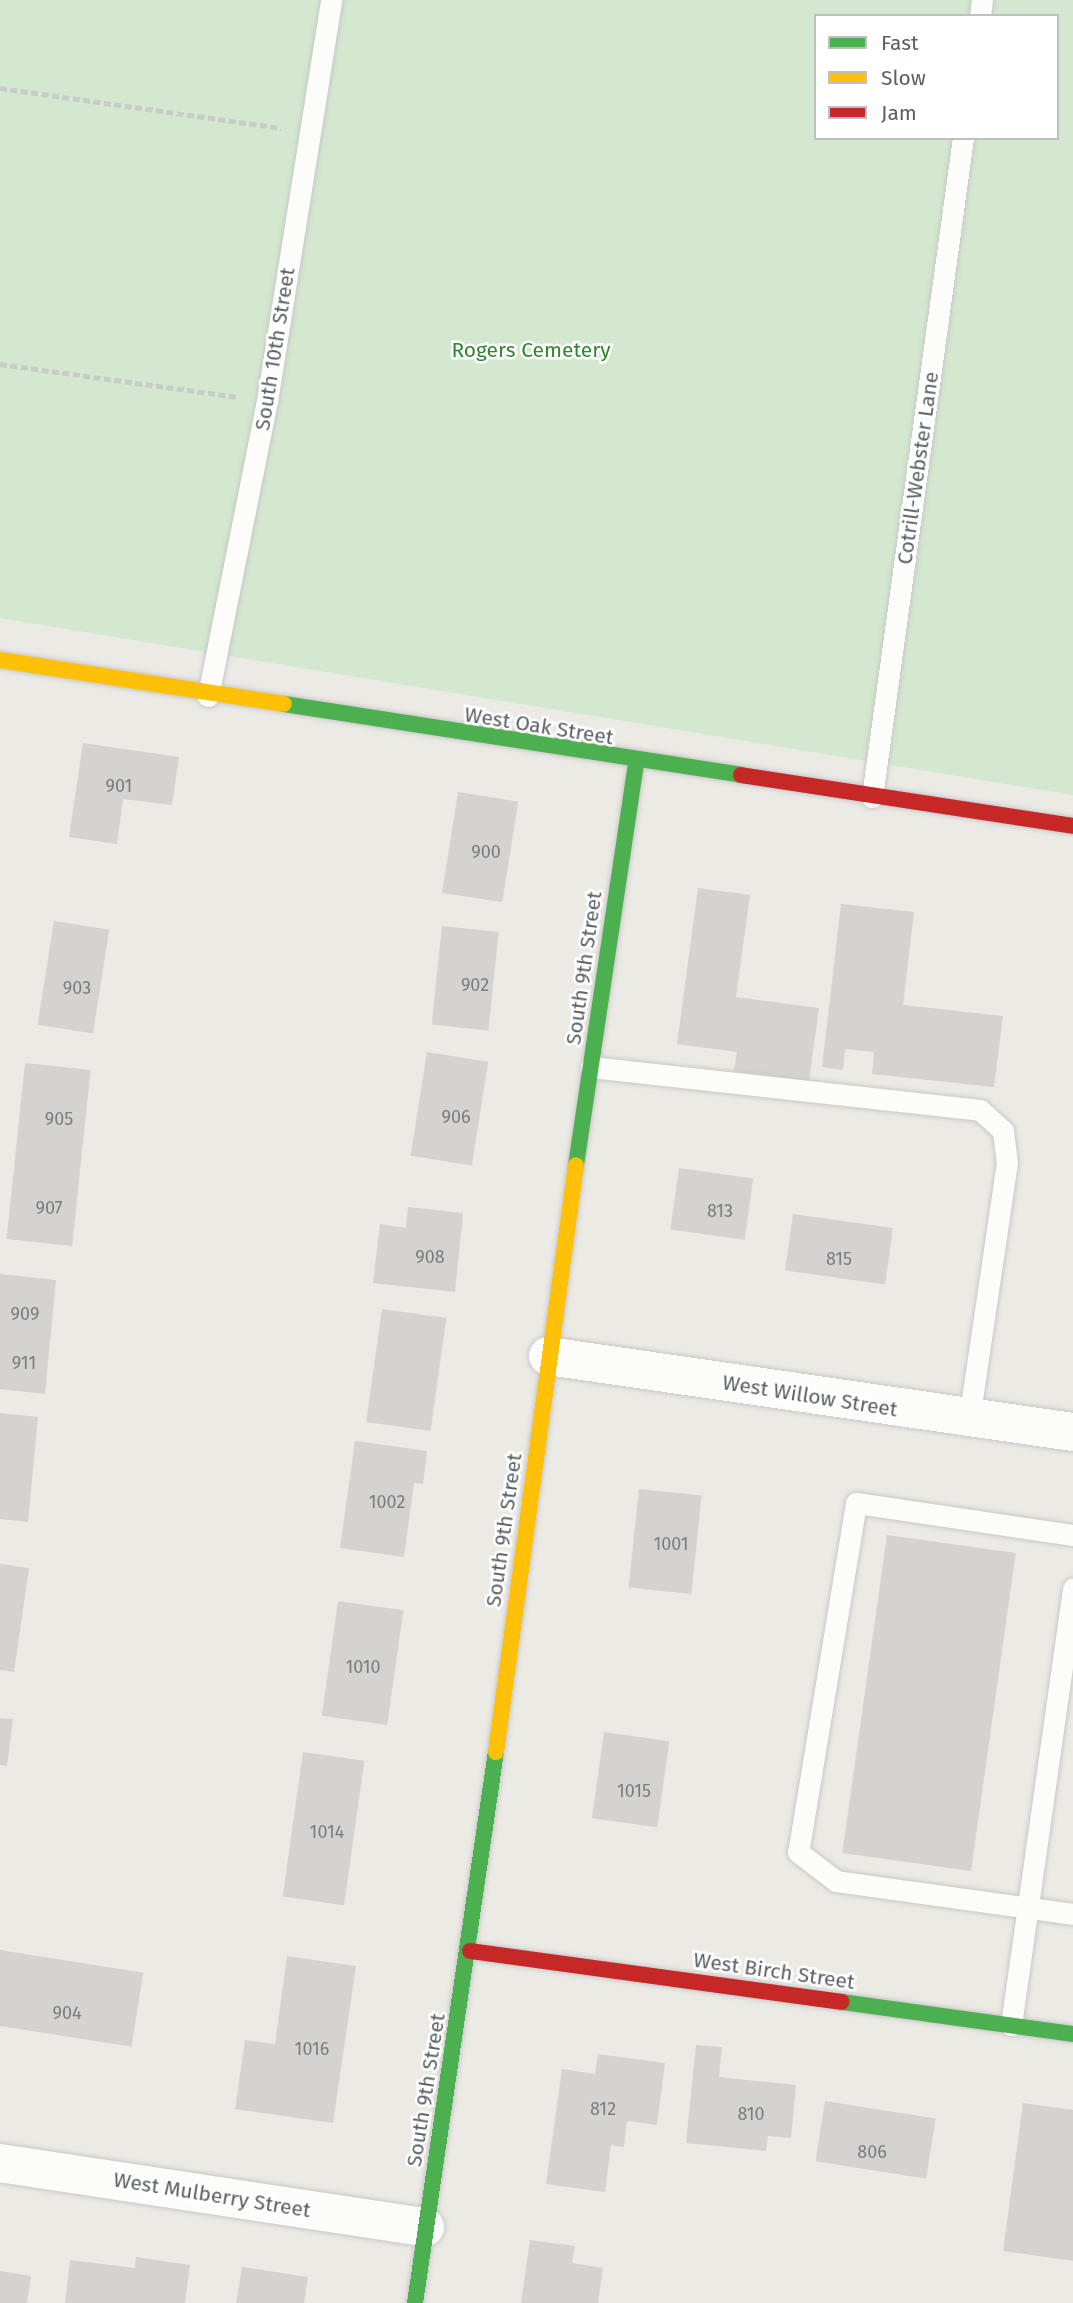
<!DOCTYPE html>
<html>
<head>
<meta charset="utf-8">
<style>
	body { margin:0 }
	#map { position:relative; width:1073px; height:2303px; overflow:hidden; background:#ebeae5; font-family:"Fira Sans",sans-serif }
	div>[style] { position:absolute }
	.green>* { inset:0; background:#d3e8cf }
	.building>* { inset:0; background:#d4d3d0; transform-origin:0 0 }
	.path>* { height:4.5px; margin-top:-2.25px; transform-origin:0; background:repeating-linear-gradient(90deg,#c7ccc9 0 7px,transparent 0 10.5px) }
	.roads { filter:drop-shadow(0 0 2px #c8c8c7) drop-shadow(0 0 2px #c8c8c7) }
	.lane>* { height:21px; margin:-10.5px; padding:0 10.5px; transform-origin:10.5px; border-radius:10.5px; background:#fcfcfb }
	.street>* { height:38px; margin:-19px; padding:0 19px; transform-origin:19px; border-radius:19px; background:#fcfcfb }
	.fast>* { height:16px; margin:-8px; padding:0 8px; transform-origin:8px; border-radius:8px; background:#4caf50 }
	.slow>* { height:16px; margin:-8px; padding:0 8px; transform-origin:8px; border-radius:8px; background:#ffc107 }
	.jam>* { height:16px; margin:-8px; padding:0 8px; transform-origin:8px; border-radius:8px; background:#c62828 }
	span { translate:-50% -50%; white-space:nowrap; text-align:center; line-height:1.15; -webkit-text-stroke:5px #fff; paint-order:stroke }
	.number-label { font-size:18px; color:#797c80 }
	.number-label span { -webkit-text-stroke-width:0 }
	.street-label { font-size:21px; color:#5a5f64 }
	.park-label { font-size:21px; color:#308531 }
	.legend { position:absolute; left:814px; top:14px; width:245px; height:126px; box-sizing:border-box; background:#fff; border:2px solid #bdbfc1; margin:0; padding:9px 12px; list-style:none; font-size:21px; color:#5a5f64 }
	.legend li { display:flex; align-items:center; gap:14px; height:35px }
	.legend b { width:35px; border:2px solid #bdbfc1 }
</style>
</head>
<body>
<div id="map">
	<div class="green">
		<div style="clip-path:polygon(evenodd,0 0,1073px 0,1073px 795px,0 618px,0 0,816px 16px,1057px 16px,1057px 138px,816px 138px,816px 16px)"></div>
	</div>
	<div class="building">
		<div style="clip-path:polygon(83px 743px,179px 757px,172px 805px,123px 799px,117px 844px,69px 837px)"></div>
		<div style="left:458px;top:792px;width:61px;height:102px;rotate:9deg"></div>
		<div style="clip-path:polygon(698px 888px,750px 895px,736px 997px,819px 1008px,809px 1081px,734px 1071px,737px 1052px,677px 1044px)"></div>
		<div style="clip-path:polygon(841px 904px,914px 912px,903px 1005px,1003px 1016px,994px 1087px,872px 1074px,874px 1052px,845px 1049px,843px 1070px,822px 1067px)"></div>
		<div style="left:54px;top:921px;width:56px;height:105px;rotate:9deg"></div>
		<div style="left:442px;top:926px;width:57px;height:99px;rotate:6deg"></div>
		<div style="left:427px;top:1052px;width:62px;height:105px;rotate:9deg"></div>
		<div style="left:25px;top:1063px;width:66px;height:177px;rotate:6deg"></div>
		<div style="left:679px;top:1168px;width:75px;height:62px;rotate:8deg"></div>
		<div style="clip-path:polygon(408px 1207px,463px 1213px,455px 1292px,373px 1283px,380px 1224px,406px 1228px)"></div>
		<div style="left:793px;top:1214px;width:101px;height:57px;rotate:8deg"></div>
		<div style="clip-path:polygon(0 1274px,56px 1280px,45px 1394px,0 1389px)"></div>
		<div style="left:382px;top:1309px;width:65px;height:114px;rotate:8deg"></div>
		<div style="clip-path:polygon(0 1413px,38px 1417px,28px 1522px,0 1519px)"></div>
		<div style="clip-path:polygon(355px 1441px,427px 1451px,423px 1484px,414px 1483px,404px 1557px,340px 1548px)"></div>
		<div style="left:639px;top:1489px;width:63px;height:99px;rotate:6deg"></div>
		<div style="left:887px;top:1535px;width:130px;height:321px;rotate:8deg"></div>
		<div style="clip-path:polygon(0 1564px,29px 1568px,14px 1672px,0 1670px)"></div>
		<div style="left:338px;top:1601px;width:66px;height:116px;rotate:8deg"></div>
		<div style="clip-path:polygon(0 1718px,13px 1719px,7px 1766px,0 1765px)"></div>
		<div style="left:604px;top:1732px;width:66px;height:87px;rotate:8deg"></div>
		<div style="left:303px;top:1752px;width:62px;height:146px;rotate:8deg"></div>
		<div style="left:0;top:1950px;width:145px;height:75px;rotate:9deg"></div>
		<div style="clip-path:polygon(287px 1956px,356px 1966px,333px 2123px,235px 2109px,245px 2040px,275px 2044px)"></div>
		<div style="clip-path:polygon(696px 2045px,722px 2047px,719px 2077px,796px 2085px,791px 2138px,768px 2136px,766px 2151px,686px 2143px)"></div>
		<div style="clip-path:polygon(598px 2054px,665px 2063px,657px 2125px,627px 2121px,624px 2147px,611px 2145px,605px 2192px,546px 2184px,562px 2069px,595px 2074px)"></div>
		<div style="left:825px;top:2101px;width:112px;height:61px;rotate:9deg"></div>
		<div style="clip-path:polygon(1023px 2103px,1073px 2110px,1073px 2261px,1003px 2251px)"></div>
		<div style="clip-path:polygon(530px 2240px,575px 2246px,572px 2263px,603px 2268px,598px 2303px,521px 2303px)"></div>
		<div style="clip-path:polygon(136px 2257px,190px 2265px,185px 2303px,65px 2303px,70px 2260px,135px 2268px)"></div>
		<div style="clip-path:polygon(242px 2267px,308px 2277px,304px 2303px,236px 2303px)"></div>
		<div style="clip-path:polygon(0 2271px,31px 2276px,27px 2303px,0 2303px)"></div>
	</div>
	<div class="path">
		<div style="left:0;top:88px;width:284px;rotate:8.1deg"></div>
		<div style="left:0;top:364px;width:240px;rotate:7.9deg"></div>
	</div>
	<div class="roads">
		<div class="lane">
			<div style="left:980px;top:16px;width:16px;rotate:-83deg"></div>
			<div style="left:208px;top:696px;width:301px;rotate:-78.7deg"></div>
			<div style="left:267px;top:401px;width:406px;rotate:-80.9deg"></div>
			<div style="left:872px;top:797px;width:665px;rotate:-82.14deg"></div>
			<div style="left:591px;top:1067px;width:391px;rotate:6.3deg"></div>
			<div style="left:980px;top:1110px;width:31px;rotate:42deg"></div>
			<div style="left:1003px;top:1131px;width:31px;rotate:83deg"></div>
			<div style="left:1007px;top:1162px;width:261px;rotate:98.4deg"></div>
			<div style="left:1073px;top:1535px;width:219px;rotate:-171.6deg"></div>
			<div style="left:856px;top:1503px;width:354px;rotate:99.4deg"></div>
			<div style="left:798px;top:1852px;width:48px;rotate:37.3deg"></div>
			<div style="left:836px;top:1881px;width:239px;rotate:7.9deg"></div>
			<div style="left:1011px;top:2025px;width:441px;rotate:-81.9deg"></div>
		</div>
		<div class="street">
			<div style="left:548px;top:1356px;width:530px;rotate:8.24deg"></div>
			<div style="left:0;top:2163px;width:430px;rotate:8.6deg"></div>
		</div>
		<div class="fast">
			<div style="left:284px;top:704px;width:462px;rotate:8.8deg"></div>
			<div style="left:576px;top:1165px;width:407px;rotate:-81.5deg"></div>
			<div style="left:842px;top:2002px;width:233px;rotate:7.9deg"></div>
			<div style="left:415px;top:2303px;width:557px;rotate:-81.64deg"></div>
		</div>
		<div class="slow">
			<div style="left:0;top:660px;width:287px;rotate:8.8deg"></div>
			<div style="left:496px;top:1752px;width:592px;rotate:-82.24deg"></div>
		</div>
		<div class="jam">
			<div style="left:741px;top:775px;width:336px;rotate:8.7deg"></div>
			<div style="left:470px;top:1951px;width:375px;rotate:7.8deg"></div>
		</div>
	</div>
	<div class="number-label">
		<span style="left:119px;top:786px">901</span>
		<span style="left:486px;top:852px">900</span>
		<span style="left:475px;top:985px">902</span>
		<span style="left:77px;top:988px">903</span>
		<span style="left:456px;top:1117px">906</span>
		<span style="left:59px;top:1119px">905</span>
		<span style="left:49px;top:1208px">907</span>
		<span style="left:720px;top:1211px">813</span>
		<span style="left:430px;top:1257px">908</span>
		<span style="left:839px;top:1259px">815</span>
		<span style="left:25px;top:1314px">909</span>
		<span style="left:24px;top:1363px">911</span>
		<span style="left:387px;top:1502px">1002</span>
		<span style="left:671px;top:1544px">1001</span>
		<span style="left:363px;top:1667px">1010</span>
		<span style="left:634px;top:1791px">1015</span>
		<span style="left:327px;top:1832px">1014</span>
		<span style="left:67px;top:2013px">904</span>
		<span style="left:312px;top:2049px">1016</span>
		<span style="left:603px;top:2109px">812</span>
		<span style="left:751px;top:2114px">810</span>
		<span style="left:872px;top:2152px">806</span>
	</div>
	<div class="street-label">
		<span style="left:275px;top:349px;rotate:-81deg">South 10th Street</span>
		<span style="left:918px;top:468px;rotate:-82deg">Cotrill-Webster Lane</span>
		<span style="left:539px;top:726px;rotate:9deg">West Oak Street</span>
		<span style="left:584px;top:968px;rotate:-82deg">South 9th Street</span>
		<span style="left:810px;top:1396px;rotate:9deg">West Willow Street</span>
		<span style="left:504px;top:1530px;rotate:-82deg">South 9th Street</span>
		<span style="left:774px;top:1971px;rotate:8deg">West Birch Street</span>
		<span style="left:426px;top:2090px;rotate:-81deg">South 9th Street</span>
		<span style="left:212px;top:2195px;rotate:9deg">West Mulberry Street</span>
	</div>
	<div class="park-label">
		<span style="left:531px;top:350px">Rogers Cemetery</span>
	</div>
	<ul class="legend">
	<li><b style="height:9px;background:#4caf50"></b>Fast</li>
	<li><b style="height:9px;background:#ffc107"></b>Slow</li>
	<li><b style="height:9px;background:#c62828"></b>Jam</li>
	</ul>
</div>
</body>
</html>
